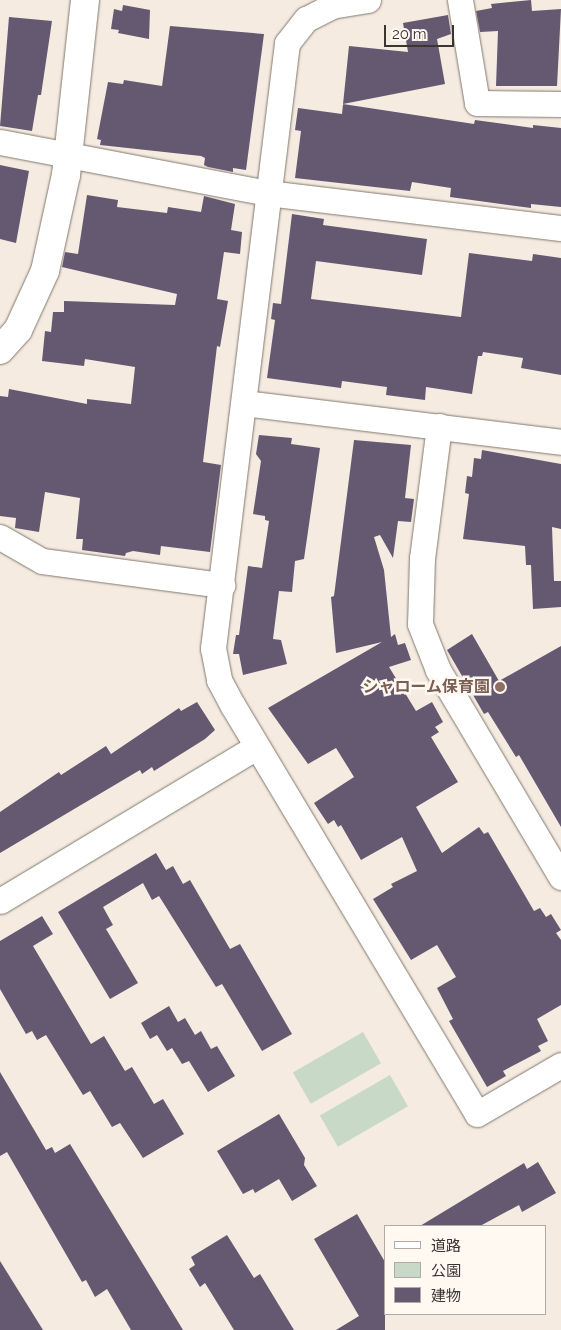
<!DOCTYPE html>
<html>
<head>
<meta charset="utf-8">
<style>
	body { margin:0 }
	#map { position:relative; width:561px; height:1330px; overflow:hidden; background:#f5ebe0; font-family:Raleway,"Noto Sans JP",sans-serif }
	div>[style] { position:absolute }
	.green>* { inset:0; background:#c8d9c8; transform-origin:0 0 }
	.building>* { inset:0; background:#655871 }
	.roads { filter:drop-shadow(0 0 1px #81786e) drop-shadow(0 0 1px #81786e) }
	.street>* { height:25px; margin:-12.5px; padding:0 12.5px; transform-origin:12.5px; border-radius:12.5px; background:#fff }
	.secondary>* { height:28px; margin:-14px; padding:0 14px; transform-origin:14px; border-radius:14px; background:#fff }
	.dots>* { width:14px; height:14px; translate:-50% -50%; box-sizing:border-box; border:2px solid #fff9f2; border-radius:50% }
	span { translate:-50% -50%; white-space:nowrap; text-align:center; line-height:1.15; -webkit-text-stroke:5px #fff9f2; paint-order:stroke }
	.education-label { font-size:16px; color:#785e54; font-weight:700 }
	.right { translate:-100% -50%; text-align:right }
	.legend { position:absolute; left:384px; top:1225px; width:162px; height:90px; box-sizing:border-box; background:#fff9f2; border:1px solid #b0aba5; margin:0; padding:6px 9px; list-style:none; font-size:15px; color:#393531 }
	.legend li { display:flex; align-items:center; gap:10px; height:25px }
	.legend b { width:25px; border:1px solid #b0aba5 }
	.scale { position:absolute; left:384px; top:25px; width:70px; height:22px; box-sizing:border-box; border:2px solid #393531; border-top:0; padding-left:6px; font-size:15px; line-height:18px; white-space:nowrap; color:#393531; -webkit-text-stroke:4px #fff9f2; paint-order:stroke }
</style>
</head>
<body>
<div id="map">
	<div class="green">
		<div style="left:363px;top:1032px;width:36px;height:81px;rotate:60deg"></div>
		<div style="left:390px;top:1075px;width:36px;height:81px;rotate:60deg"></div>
	</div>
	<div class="building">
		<div style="clip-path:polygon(531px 0,532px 11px,561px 9px,557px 86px,496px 86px,498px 31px,480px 32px,476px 11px,492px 8px,491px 4px)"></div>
		<div style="clip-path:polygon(123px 5px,150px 10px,149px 39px,118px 33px,119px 30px,111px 29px,114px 9px,122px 11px)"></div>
		<div style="clip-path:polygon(448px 15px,451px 34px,437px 39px,445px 84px,343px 104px,474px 124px,475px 120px,533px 128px,533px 125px,561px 128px,561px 207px,531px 204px,531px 208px,450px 197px,451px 188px,412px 182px,410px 191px,295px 178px,301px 131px,295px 130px,298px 108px,342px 114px,349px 46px,408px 52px,403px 23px)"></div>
		<div style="clip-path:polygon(9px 17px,52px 21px,41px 95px,38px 95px,32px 131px,0 126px)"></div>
		<div style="clip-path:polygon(170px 26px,264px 34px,246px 170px,233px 168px,233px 172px,208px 167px,204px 165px,205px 158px,201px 156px,100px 145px,101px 140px,97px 139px,108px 82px,123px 84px,124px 80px,162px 86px)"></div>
		<div style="clip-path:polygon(0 165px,29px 171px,16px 243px,0 239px)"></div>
		<div style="clip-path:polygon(87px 195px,118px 200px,117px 207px,167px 213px,168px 207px,201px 212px,204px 196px,235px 204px,231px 230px,242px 232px,240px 254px,224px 252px,217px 299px,228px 301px,220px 347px,217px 346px,203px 462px,221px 465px,210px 552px,161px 546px,160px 555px,133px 551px,126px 553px,125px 556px,82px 550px,83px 539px,76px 539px,80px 498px,45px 492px,39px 532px,15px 528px,16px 518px,0 516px,0 396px,8px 397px,9px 389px,87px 404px,87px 399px,131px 404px,135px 367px,85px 359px,84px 366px,42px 361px,45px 331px,51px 332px,53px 312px,64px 312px,64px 301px,175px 305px,177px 294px,62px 267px,65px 252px,78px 254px)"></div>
		<div style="clip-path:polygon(292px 214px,324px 219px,323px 225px,427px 239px,422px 275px,316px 261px,311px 299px,461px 317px,469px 253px,532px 261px,533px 254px,561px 258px,561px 375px,521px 368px,523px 358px,483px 352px,482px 356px,478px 356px,472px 394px,426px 387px,425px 400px,386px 395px,387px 387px,342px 381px,341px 388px,267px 378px,275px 320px,271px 319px,273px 303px,281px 304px)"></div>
		<div style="clip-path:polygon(259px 435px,292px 438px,291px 444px,320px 448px,304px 559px,295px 561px,292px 592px,279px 591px,273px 639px,281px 640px,287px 664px,243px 675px,239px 654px,233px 654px,236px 635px,239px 635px,248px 566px,262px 568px,269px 521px,265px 520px,265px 516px,253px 514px,261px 461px,256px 454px)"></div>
		<div style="clip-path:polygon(354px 440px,411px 445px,405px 498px,414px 499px,411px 522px,398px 521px,393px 558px,380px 535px,374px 537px,384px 570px,391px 637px,395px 634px,398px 645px,405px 643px,411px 660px,389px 667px,416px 711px,432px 702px,443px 722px,435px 727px,439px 732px,431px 737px,458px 782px,416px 807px,442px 853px,479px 827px,484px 834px,488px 832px,534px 911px,540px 908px,546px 917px,551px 914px,561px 930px,556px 933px,561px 940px,561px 1005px,537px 1019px,548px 1041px,538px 1046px,541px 1051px,503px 1071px,506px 1076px,487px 1087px,449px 1021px,453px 1019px,437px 988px,456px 977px,437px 945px,411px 960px,373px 899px,393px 887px,391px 884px,417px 871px,402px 837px,361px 860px,341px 825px,338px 827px,334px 820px,328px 824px,314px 803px,354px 777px,336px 748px,308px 764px,268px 708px,382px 642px,336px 653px,331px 597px,334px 596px)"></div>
		<div style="clip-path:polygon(482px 450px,561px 464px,561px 529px,552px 527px,554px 581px,561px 581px,561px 607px,533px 609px,531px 565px,526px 565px,525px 546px,463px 539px,469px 494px,465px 493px,467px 476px,472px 477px,474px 458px,481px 459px)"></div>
		<div style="clip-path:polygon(472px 634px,499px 681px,561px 646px,561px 827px,519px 755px,516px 757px,488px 712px,484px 714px,447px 650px)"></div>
		<div style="clip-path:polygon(197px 702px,215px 730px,205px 739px,154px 771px,152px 767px,142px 774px,140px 770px,0 853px,0 812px,59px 772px,61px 775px,106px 746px,111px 754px,179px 708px,181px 711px)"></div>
		<div style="clip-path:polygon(156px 853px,166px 870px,173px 866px,183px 884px,190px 880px,230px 949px,240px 944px,292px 1034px,262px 1051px,222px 984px,216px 987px,159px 896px,152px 900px,143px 883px,103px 907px,113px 925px,106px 929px,138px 983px,110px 999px,58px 912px)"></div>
		<div style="clip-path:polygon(42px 916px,53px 934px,33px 946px,91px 1044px,104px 1036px,125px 1071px,132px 1067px,154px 1104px,163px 1099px,184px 1134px,143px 1158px,120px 1123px,112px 1127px,90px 1091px,83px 1095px,46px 1035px,37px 1040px,32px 1031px,26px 1034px,0 989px,0 941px)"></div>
		<div style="clip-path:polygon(169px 1006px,178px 1022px,185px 1018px,195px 1035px,201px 1031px,211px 1049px,217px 1046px,235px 1076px,208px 1092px,189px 1061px,182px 1064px,172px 1048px,167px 1051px,157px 1035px,150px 1039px,141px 1023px)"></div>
		<div style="clip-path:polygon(0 1072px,46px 1150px,52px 1147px,55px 1153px,70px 1144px,183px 1330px,131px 1330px,107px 1289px,95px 1297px,86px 1280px,82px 1282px,7px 1152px,0 1156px)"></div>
		<div style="clip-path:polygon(279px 1114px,305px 1158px,304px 1165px,317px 1186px,292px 1201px,279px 1179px,255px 1193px,253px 1189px,243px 1194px,217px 1151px)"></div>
		<div style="clip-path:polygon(538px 1162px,556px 1193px,522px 1212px,519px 1205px,480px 1226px,420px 1226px,524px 1163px,527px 1169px)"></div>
		<div style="clip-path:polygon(357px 1214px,385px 1262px,385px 1330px,336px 1330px,359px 1316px,314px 1239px)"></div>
		<div style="clip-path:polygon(227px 1235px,254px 1278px,260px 1274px,294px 1330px,234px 1330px,205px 1283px,200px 1287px,189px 1269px,195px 1265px,191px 1257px)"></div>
		<div style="clip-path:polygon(0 1261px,43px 1330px,0 1330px)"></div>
	</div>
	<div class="roads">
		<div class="street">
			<div style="left:368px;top:0;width:36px;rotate:171deg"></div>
			<div style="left:332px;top:6px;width:29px;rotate:153deg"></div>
			<div style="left:306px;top:19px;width:31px;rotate:128deg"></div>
			<div style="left:287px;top:43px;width:610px;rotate:96.97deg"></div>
			<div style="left:213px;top:648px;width:33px;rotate:79deg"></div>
			<div style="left:219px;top:680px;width:30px;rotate:62deg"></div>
			<div style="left:233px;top:706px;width:475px;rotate:59.1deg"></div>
			<div style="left:477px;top:1114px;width:97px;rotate:-30.3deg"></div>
			<div style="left:460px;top:0;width:104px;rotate:80.6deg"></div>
			<div style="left:477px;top:103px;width:84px;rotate:0.7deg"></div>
			<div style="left:0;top:142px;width:272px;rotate:10.8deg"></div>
			<div style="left:267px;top:193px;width:296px;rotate:6.8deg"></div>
			<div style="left:244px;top:403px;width:319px;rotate:7deg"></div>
			<div style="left:439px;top:426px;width:133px;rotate:97.3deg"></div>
			<div style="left:422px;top:558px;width:66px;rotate:91.7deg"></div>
			<div style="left:420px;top:624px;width:49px;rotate:68.6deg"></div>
			<div style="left:438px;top:670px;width:241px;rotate:59.3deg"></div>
			<div style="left:0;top:537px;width:48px;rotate:29.7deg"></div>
			<div style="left:42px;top:561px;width:182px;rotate:7.6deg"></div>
			<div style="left:0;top:901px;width:299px;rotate:-31deg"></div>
		</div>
		<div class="secondary">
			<div style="left:0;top:350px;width:27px;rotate:-48deg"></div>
			<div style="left:18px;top:330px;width:65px;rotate:-65.4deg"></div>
			<div style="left:45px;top:271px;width:98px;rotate:-77.7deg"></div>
			<div style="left:66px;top:175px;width:176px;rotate:-83.8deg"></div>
		</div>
	</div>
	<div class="dots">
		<div style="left:500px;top:687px;background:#8d6e63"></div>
	</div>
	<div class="education-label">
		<span class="right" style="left:490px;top:687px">シャローム保育園</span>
	</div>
	<ul class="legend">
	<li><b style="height:6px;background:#fff"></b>道路</li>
	<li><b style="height:14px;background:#c8d9c8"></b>公園</li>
	<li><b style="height:14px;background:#655871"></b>建物</li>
	</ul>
	<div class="scale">20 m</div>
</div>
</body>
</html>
